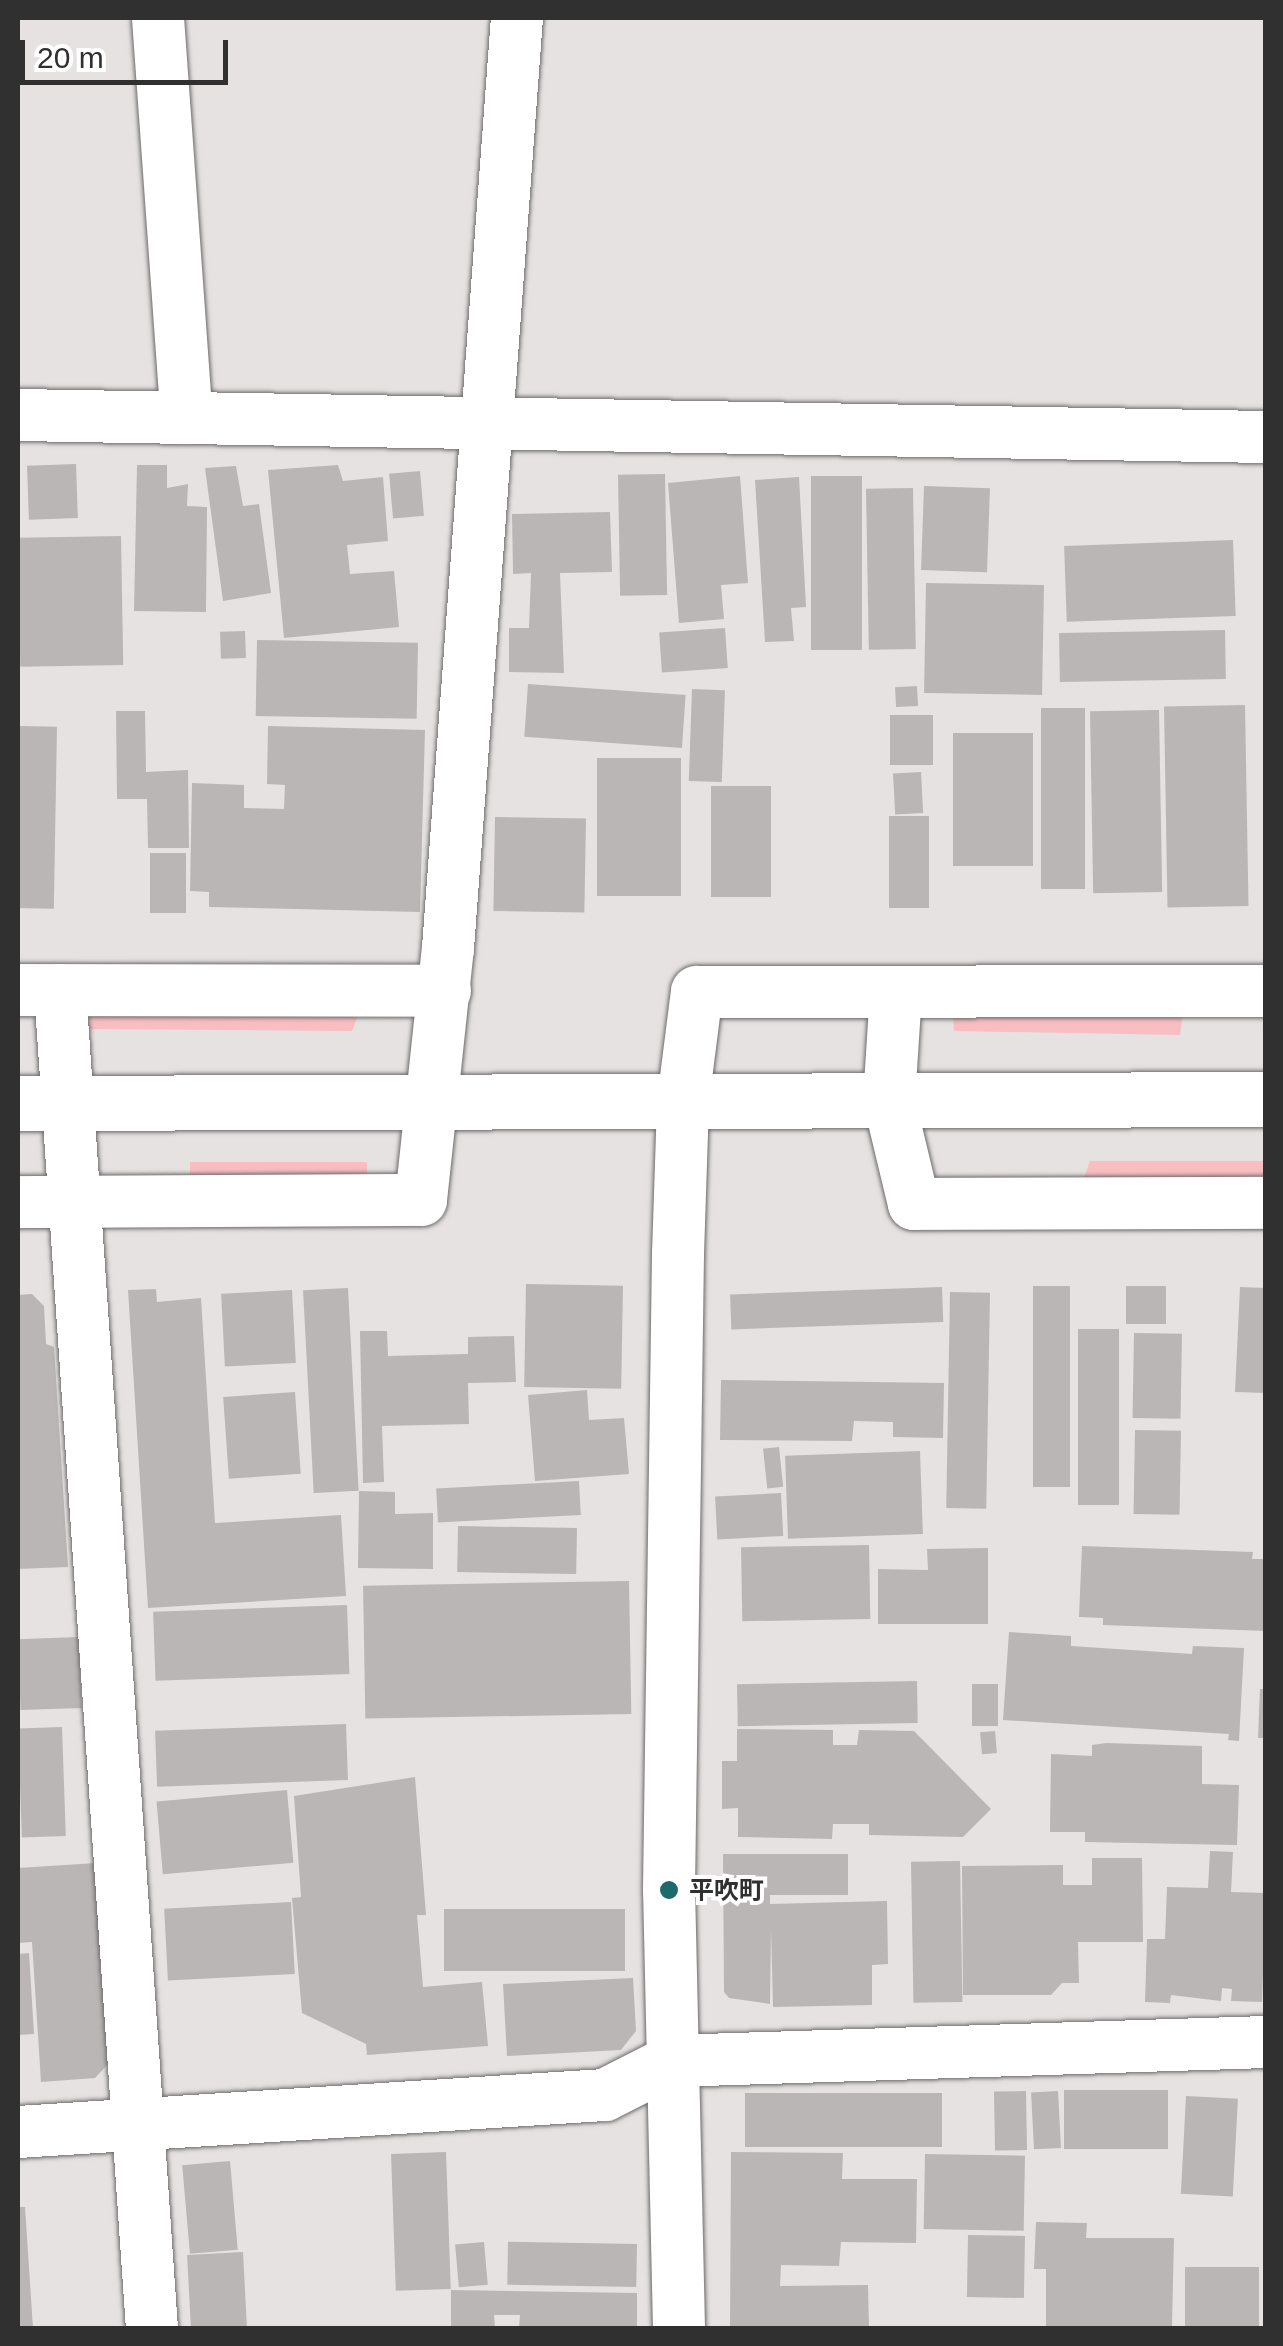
<!DOCTYPE html>
<html>
<head>
<meta charset="utf-8">
<style>
	body { margin:0 }
	#map { position:relative; width:1283px; height:2346px; overflow:hidden; background:#e6e2e2; font-family:Arial,"Noto Sans JP",sans-serif }
	div>[style] { position:absolute }
	.green>* { inset:0; background:#f9bec1; transform-origin:0 0 }
	.building>* { inset:0; background:#bab6b6; transform-origin:0 0 }
	.roads { filter:drop-shadow(0 0 2px #6d6a6a) drop-shadow(0 0 2px #6d6a6a) }
	.minor>* { height:52px; margin:-26px; padding:0 26px; transform-origin:26px; border-radius:26px; background:#fff }
	.tertiary>* { height:55px; margin:-27.5px; padding:0 27.5px; transform-origin:27.5px; border-radius:27.5px; background:#fff }
	.dots>* { width:28px; height:28px; translate:-50% -50%; box-sizing:border-box; border:5px solid #fff; border-radius:50% }
	span { translate:-50% -50%; white-space:nowrap; text-align:center; line-height:1.15; -webkit-text-stroke:8px #fff; paint-order:stroke }
	.poi-label { font-size:25px; color:#313030; font-weight:700 }
	.left { translate:0 -50%; text-align:left }
	.frame { position:absolute; inset:0; border:20px solid #313030; pointer-events:none }
	.scale { position:absolute; left:20px; top:40px; width:208px; height:45px; box-sizing:border-box; border:5px solid #313030; border-top:0; padding-left:12px; font-size:30px; line-height:35px; white-space:nowrap; color:#313030; -webkit-text-stroke:8px #fff; paint-order:stroke }
</style>
</head>
<body>
<div id="map">
	<div class="green">
		<div style="clip-path:polygon(90px 1009px,358px 1015px,352px 1031px,89px 1029px)"></div>
		<div style="clip-path:polygon(1183px 1014px,1180px 1035px,954px 1031px,953px 1017px)"></div>
		<div style="clip-path:polygon(1090px 1161px,1265px 1161px,1265px 1182px,1084px 1178px)"></div>
		<div style="left:190px;top:1162px;width:177px;height:18px"></div>
	</div>
	<div class="building">
		<div style="left:76px;top:464px;width:54px;height:49px;rotate:88deg"></div>
		<div style="clip-path:polygon(137px 465px,167px 465px,167px 488px,188px 484px,187px 506px,207px 507px,206px 612px,134px 611px)"></div>
		<div style="clip-path:polygon(338px 465px,343px 481px,383px 477px,388px 541px,347px 545px,350px 574px,394px 571px,399px 627px,284px 638px,268px 470px)"></div>
		<div style="clip-path:polygon(236px 466px,243px 506px,259px 504px,271px 593px,223px 601px,205px 468px)"></div>
		<div style="left:420px;top:471px;width:45px;height:31px;rotate:85deg"></div>
		<div style="left:665px;top:474px;width:121px;height:47px;rotate:89deg"></div>
		<div style="clip-path:polygon(740px 476px,748px 583px,721px 585px,724px 619px,679px 623px,668px 483px)"></div>
		<div style="left:811px;top:476px;width:51px;height:174px"></div>
		<div style="clip-path:polygon(799px 477px,806px 607px,791px 608px,794px 641px,765px 642px,755px 480px)"></div>
		<div style="left:924px;top:486px;width:66px;height:84px;rotate:2deg"></div>
		<div style="left:913px;top:488px;width:161px;height:47px;rotate:89deg"></div>
		<div style="clip-path:polygon(610px 512px,612px 572px,560px 573px,564px 673px,509px 672px,509px 628px,529px 628px,531px 573px,513px 574px,512px 514px)"></div>
		<div style="left:121px;top:536px;width:129px;height:103px;rotate:89deg"></div>
		<div style="left:1233px;top:540px;width:76px;height:169px;rotate:88deg"></div>
		<div style="left:926px;top:583px;width:118px;height:110px;rotate:1deg"></div>
		<div style="left:725px;top:628px;width:40px;height:66px;rotate:86deg"></div>
		<div style="left:1225px;top:630px;width:49px;height:166px;rotate:89deg"></div>
		<div style="left:245px;top:631px;width:27px;height:25px;rotate:88deg"></div>
		<div style="left:257px;top:640px;width:161px;height:76px;rotate:1deg"></div>
		<div style="left:528px;top:684px;width:158px;height:53px;rotate:4deg"></div>
		<div style="left:917px;top:686px;width:20px;height:22px;rotate:87deg"></div>
		<div style="left:692px;top:689px;width:33px;height:92px;rotate:2deg"></div>
		<div style="left:1245px;top:705px;width:201px;height:81px;rotate:89deg"></div>
		<div style="left:1041px;top:708px;width:44px;height:181px"></div>
		<div style="left:1159px;top:710px;width:182px;height:69px;rotate:89deg"></div>
		<div style="clip-path:polygon(116px 711px,145px 711px,146px 772px,188px 770px,189px 848px,148px 848px,147px 799px,117px 799px)"></div>
		<div style="left:890px;top:715px;width:43px;height:50px"></div>
		<div style="left:18px;top:726px;width:39px;height:182px;rotate:1deg"></div>
		<div style="clip-path:polygon(268px 726px,425px 730px,420px 912px,209px 907px,209px 892px,190px 891px,192px 783px,244px 785px,244px 808px,284px 809px,285px 785px,267px 784px)"></div>
		<div style="left:953px;top:733px;width:80px;height:133px"></div>
		<div style="left:681px;top:758px;width:138px;height:84px;rotate:90deg"></div>
		<div style="left:921px;top:772px;width:41px;height:28px;rotate:87deg"></div>
		<div style="left:711px;top:786px;width:60px;height:111px"></div>
		<div style="left:929px;top:816px;width:92px;height:40px;rotate:90deg"></div>
		<div style="left:495px;top:817px;width:91px;height:94px;rotate:1deg"></div>
		<div style="left:150px;top:853px;width:36px;height:60px"></div>
		<div style="left:526px;top:1284px;width:97px;height:103px;rotate:1deg"></div>
		<div style="left:1070px;top:1286px;width:201px;height:37px;rotate:90deg"></div>
		<div style="left:1126px;top:1286px;width:40px;height:38px"></div>
		<div style="left:942px;top:1287px;width:35px;height:212px;rotate:88deg"></div>
		<div style="clip-path:polygon(1240px 1287px,1266px 1288px,1266px 1393px,1235px 1392px)"></div>
		<div style="left:348px;top:1288px;width:203px;height:45px;rotate:87deg"></div>
		<div style="clip-path:polygon(156px 1289px,157px 1302px,201px 1298px,215px 1523px,341px 1515px,346px 1596px,148px 1608px,128px 1290px)"></div>
		<div style="left:292px;top:1290px;width:73px;height:71px;rotate:87deg"></div>
		<div style="left:950px;top:1292px;width:40px;height:216px;rotate:1deg"></div>
		<div style="clip-path:polygon(32px 1294px,44px 1306px,46px 1344px,54px 1347px,68px 1567px,18px 1569px,18px 1295px)"></div>
		<div style="left:1119px;top:1329px;width:176px;height:41px;rotate:90deg"></div>
		<div style="clip-path:polygon(360px 1331px,387px 1331px,388px 1356px,468px 1354px,468px 1337px,514px 1336px,516px 1382px,468px 1383px,469px 1424px,382px 1426px,384px 1482px,363px 1483px)"></div>
		<div style="left:1134px;top:1333px;width:48px;height:85px;rotate:1deg"></div>
		<div style="clip-path:polygon(721px 1380px,944px 1383px,943px 1438px,893px 1437px,893px 1422px,854px 1421px,852px 1441px,720px 1440px)"></div>
		<div style="clip-path:polygon(587px 1390px,589px 1420px,624px 1418px,629px 1474px,535px 1481px,528px 1395px)"></div>
		<div style="left:295px;top:1392px;width:82px;height:72px;rotate:86deg"></div>
		<div style="left:1135px;top:1430px;width:46px;height:84px;rotate:1deg"></div>
		<div style="left:779px;top:1447px;width:40px;height:16px;rotate:84deg"></div>
		<div style="left:920px;top:1451px;width:83px;height:135px;rotate:88deg"></div>
		<div style="left:579px;top:1481px;width:34px;height:143px;rotate:87deg"></div>
		<div style="clip-path:polygon(359px 1491px,395px 1492px,395px 1514px,433px 1513px,433px 1569px,358px 1568px)"></div>
		<div style="left:781px;top:1493px;width:43px;height:66px;rotate:87deg"></div>
		<div style="left:458px;top:1526px;width:119px;height:46px;rotate:1deg"></div>
		<div style="left:869px;top:1545px;width:74px;height:128px;rotate:89deg"></div>
		<div style="clip-path:polygon(1082px 1546px,1253px 1552px,1252px 1559px,1266px 1559px,1266px 1631px,1103px 1625px,1103px 1618px,1079px 1617px)"></div>
		<div style="clip-path:polygon(988px 1548px,988px 1624px,878px 1624px,878px 1569px,928px 1570px,927px 1549px)"></div>
		<div style="left:629px;top:1581px;width:133px;height:266px;rotate:89deg"></div>
		<div style="left:347px;top:1605px;width:69px;height:194px;rotate:88deg"></div>
		<div style="clip-path:polygon(1009px 1632px,1071px 1636px,1071px 1646px,1192px 1654px,1193px 1646px,1244px 1648px,1239px 1741px,1228px 1740px,1229px 1734px,1003px 1720px)"></div>
		<div style="left:79px;top:1637px;width:71px;height:61px;rotate:88deg"></div>
		<div style="left:917px;top:1681px;width:42px;height:180px;rotate:89deg"></div>
		<div style="left:972px;top:1684px;width:26px;height:42px"></div>
		<div style="clip-path:polygon(1260px 1689px,1266px 1689px,1266px 1738px,1258px 1738px)"></div>
		<div style="left:346px;top:1724px;width:56px;height:191px;rotate:88deg"></div>
		<div style="left:62px;top:1727px;width:109px;height:44px;rotate:88deg"></div>
		<div style="clip-path:polygon(737px 1729px,833px 1730px,833px 1745px,857px 1745px,859px 1730px,914px 1731px,991px 1809px,963px 1837px,869px 1835px,869px 1824px,833px 1824px,832px 1839px,738px 1837px,738px 1808px,722px 1809px,722px 1761px,737px 1761px)"></div>
		<div style="left:995px;top:1731px;width:22px;height:15px;rotate:85deg"></div>
		<div style="clip-path:polygon(1106px 1743px,1202px 1746px,1202px 1784px,1239px 1785px,1237px 1845px,1085px 1842px,1085px 1832px,1050px 1832px,1051px 1754px,1092px 1756px,1092px 1745px)"></div>
		<div style="clip-path:polygon(415px 1777px,426px 1915px,417px 1915px,423px 1987px,482px 1982px,488px 2046px,367px 2055px,366px 2044px,302px 2013px,292px 1898px,301px 1897px,294px 1796px)"></div>
		<div style="left:287px;top:1790px;width:73px;height:131px;rotate:85deg"></div>
		<div style="clip-path:polygon(1210px 1851px,1233px 1852px,1231px 1892px,1266px 1893px,1262px 2002px,1231px 2001px,1232px 1989px,1222px 1988px,1221px 2001px,1171px 1995px,1170px 2003px,1145px 2002px,1147px 1939px,1165px 1939px,1167px 1887px,1208px 1888px)"></div>
		<div style="clip-path:polygon(723px 1854px,848px 1854px,848px 1895px,770px 1895px,770px 1904px,887px 1901px,888px 1964px,872px 1965px,872px 2005px,773px 2007px,771px 1929px,770px 2004px,729px 1998px,724px 1992px)"></div>
		<div style="clip-path:polygon(1092px 1858px,1142px 1858px,1143px 1942px,1078px 1942px,1079px 1983px,1062px 1983px,1051px 1995px,963px 1995px,962px 1866px,1063px 1865px,1063px 1885px,1092px 1885px)"></div>
		<div style="left:960px;top:1861px;width:141px;height:49px;rotate:89deg"></div>
		<div style="clip-path:polygon(96px 1863px,109px 2063px,95px 2078px,41px 2082px,32px 1942px,18px 1943px,18px 1868px)"></div>
		<div style="left:291px;top:1902px;width:72px;height:127px;rotate:87deg"></div>
		<div style="left:625px;top:1909px;width:62px;height:181px;rotate:90deg"></div>
		<div style="clip-path:polygon(29px 1953px,34px 2034px,18px 2035px,18px 1954px)"></div>
		<div style="clip-path:polygon(633px 1978px,636px 2031px,621px 2050px,507px 2056px,503px 1984px)"></div>
		<div style="left:1064px;top:2090px;width:104px;height:59px"></div>
		<div style="left:1026px;top:2091px;width:59px;height:32px;rotate:89deg"></div>
		<div style="left:1058px;top:2091px;width:57px;height:27px;rotate:87deg"></div>
		<div style="left:942px;top:2093px;width:54px;height:197px;rotate:90deg"></div>
		<div style="left:1186px;top:2096px;width:52px;height:98px;rotate:3deg"></div>
		<div style="left:446px;top:2152px;width:137px;height:55px;rotate:88deg"></div>
		<div style="clip-path:polygon(731px 2152px,843px 2153px,842px 2179px,917px 2179px,916px 2243px,841px 2242px,839px 2266px,781px 2265px,780px 2286px,868px 2285px,869px 2328px,730px 2328px)"></div>
		<div style="left:925px;top:2154px;width:100px;height:75px;rotate:1deg"></div>
		<div style="left:230px;top:2161px;width:89px;height:48px;rotate:85deg"></div>
		<div style="clip-path:polygon(18px 2207px,25px 2207px,33px 2328px,18px 2328px)"></div>
		<div style="clip-path:polygon(1036px 2222px,1087px 2223px,1086px 2238px,1174px 2238px,1172px 2326px,1046px 2328px,1046px 2269px,1034px 2269px)"></div>
		<div style="left:968px;top:2235px;width:57px;height:62px;rotate:1deg"></div>
		<div style="left:484px;top:2242px;width:43px;height:29px;rotate:85deg"></div>
		<div style="left:637px;top:2244px;width:43px;height:129px;rotate:91deg"></div>
		<div style="left:243px;top:2252px;width:76px;height:56px;rotate:87deg"></div>
		<div style="left:1259px;top:2267px;width:61px;height:74px;rotate:90deg"></div>
		<div style="clip-path:polygon(451px 2290px,637px 2293px,637px 2328px,519px 2328px,520px 2315px,494px 2315px,495px 2328px,451px 2328px)"></div>
	</div>
	<div class="roads">
		<div class="minor">
			<div style="left:158px;top:18px;width:401px;rotate:85.9deg"></div>
			<div style="left:18px;top:415px;width:1248px;rotate:1.01deg"></div>
			<div style="left:18px;top:990px;width:427px;rotate:0.1deg"></div>
			<div style="left:60px;top:990px;width:1341px;rotate:86.07deg"></div>
			<div style="left:896px;top:992px;width:108px;rotate:93.7deg"></div>
			<div style="left:889px;top:1100px;width:107px;rotate:76.5deg"></div>
			<div style="left:914px;top:1204px;width:352px;rotate:-0.2deg"></div>
			<div style="left:18px;top:1202px;width:403px;rotate:-0.3deg"></div>
			<div style="left:421px;top:1200px;width:253px;rotate:-83.9deg"></div>
			<div style="left:448px;top:948px;width:933px;rotate:-85.76deg"></div>
			<div style="left:18px;top:2132px;width:588px;rotate:-3.61deg"></div>
			<div style="left:605px;top:2095px;width:75px;rotate:-26.9deg"></div>
			<div style="left:672px;top:2061px;width:594px;rotate:-1.83deg"></div>
			<div style="left:679px;top:2328px;width:438px;rotate:-91.3deg"></div>
			<div style="left:669px;top:1890px;width:636px;rotate:-89.19deg"></div>
			<div style="left:678px;top:1254px;width:153px;rotate:-88.1deg"></div>
			<div style="left:683px;top:1101px;width:110px;rotate:-82.7deg"></div>
			<div style="left:697px;top:992px;width:569px;rotate:-0.1deg"></div>
		</div>
		<div class="tertiary">
			<div style="left:18px;top:1103px;width:1248px;rotate:-0.18deg"></div>
		</div>
	</div>
	<div class="dots">
		<div style="left:669px;top:1890px;background:#1e6a6a"></div>
	</div>
	<div class="poi-label">
		<span class="left" style="left:689px;top:1890px">平吹町</span>
	</div>
	<div class="frame"></div>
	<div class="scale">20 m</div>
</div>
</body>
</html>
